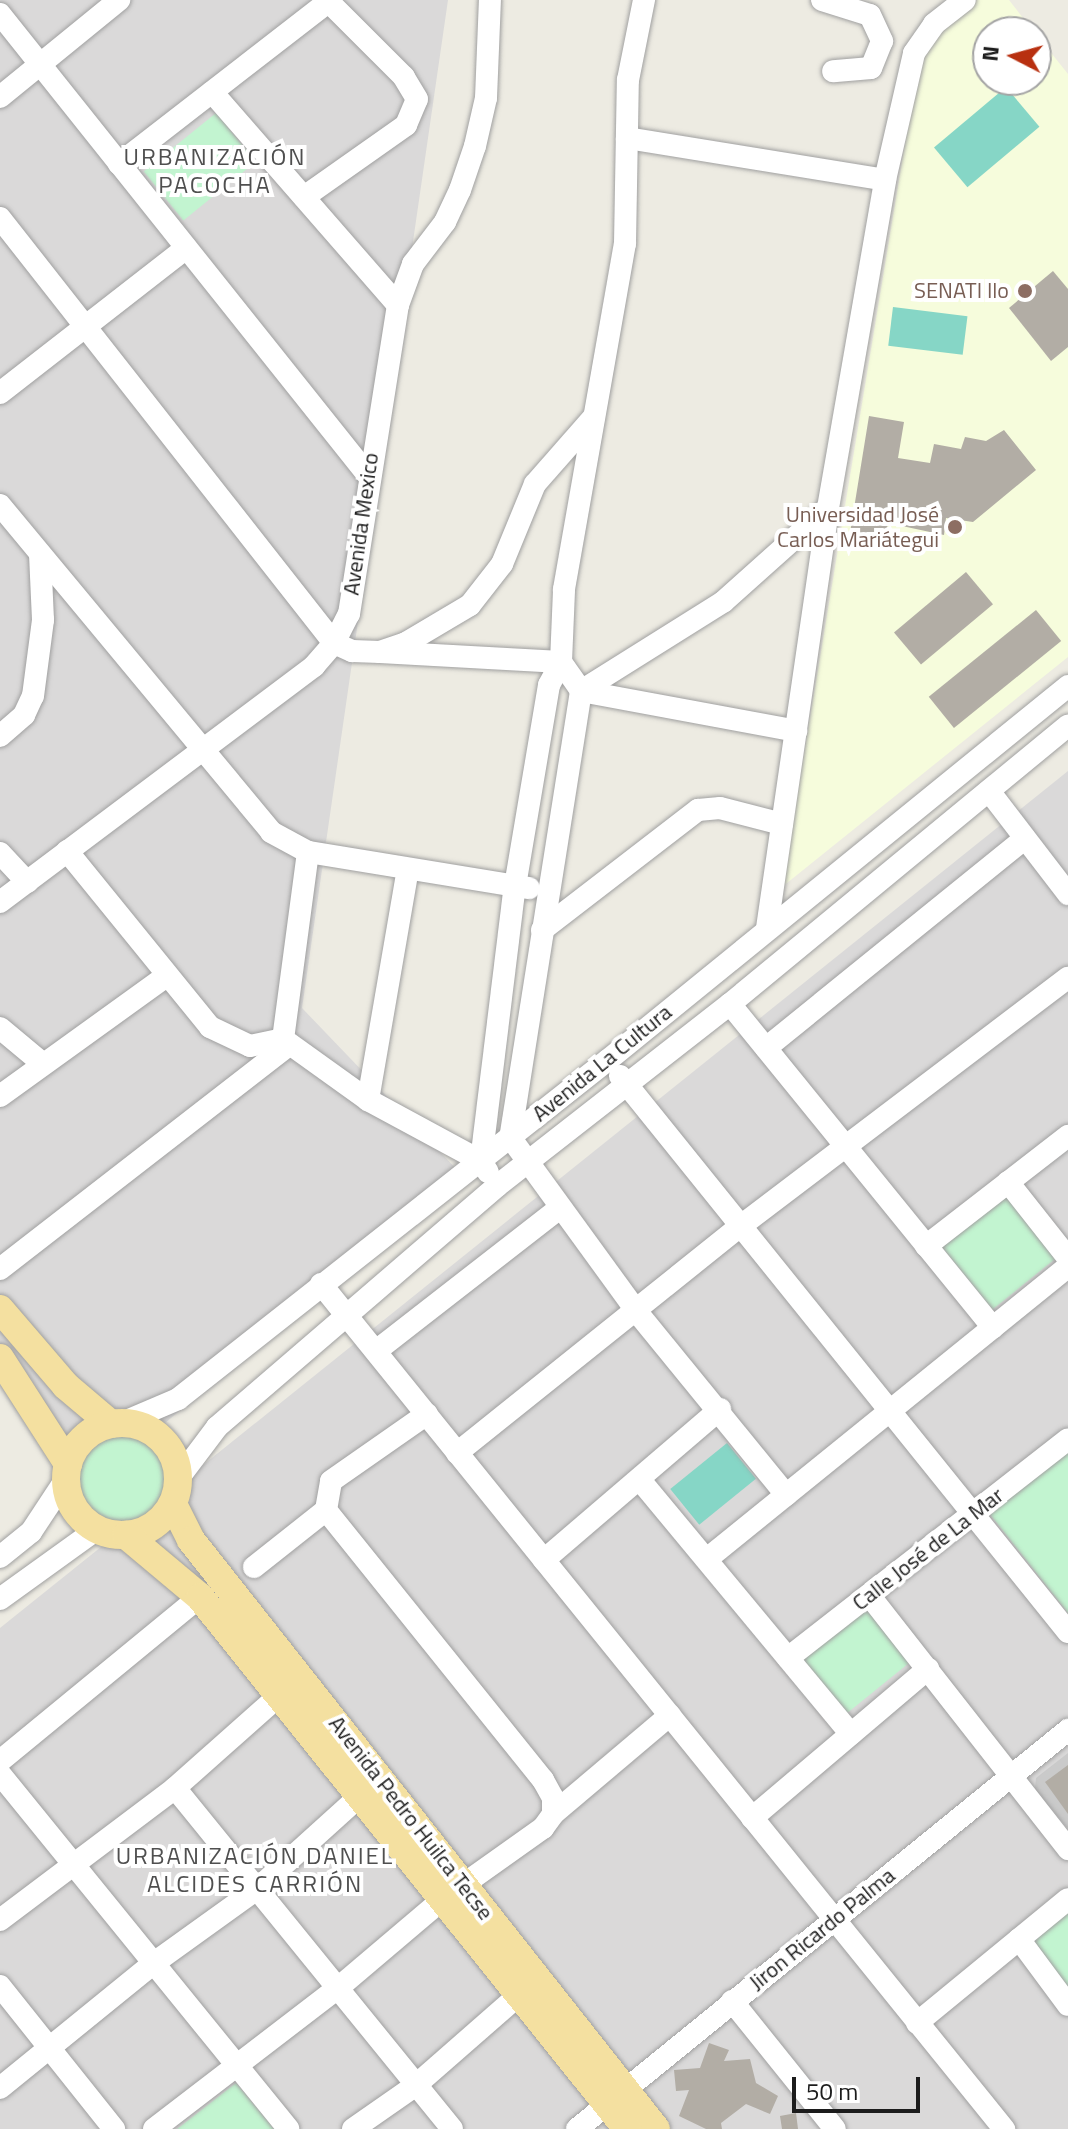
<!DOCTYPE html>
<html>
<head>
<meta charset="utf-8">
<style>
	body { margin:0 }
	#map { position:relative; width:1068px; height:2129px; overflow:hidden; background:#edebe2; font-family:"Titillium Web",sans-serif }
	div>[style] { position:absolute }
	.residential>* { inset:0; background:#dad9d9 }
	.education>* { inset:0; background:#f6fcdc }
	.religious>* { inset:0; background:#cacaca }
	.park>* { inset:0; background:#c2f4d0; transform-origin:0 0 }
	.round { border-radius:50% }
	.pitch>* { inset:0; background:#86d6c6; transform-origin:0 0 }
	.building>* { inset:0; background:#b2ada5; transform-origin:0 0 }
	.roads { filter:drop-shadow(0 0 2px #a0a0a0) drop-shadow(0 0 2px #a0a0a0) }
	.minor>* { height:22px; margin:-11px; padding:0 11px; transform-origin:11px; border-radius:11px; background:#fff }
	.major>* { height:28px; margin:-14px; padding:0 14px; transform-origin:14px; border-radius:14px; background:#f4e0a0 }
	.major>.ring { margin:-14px; padding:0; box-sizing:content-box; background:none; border:28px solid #f4e0a0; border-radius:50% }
	.dots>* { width:22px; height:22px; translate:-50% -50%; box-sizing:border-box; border:4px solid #fff; border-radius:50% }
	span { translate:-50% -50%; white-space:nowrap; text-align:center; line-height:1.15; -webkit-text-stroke:8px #fff; paint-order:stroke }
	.education-label { font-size:22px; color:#785e54 }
	.right { translate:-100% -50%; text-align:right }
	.street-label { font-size:22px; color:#1c1c1c }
	.neighbourhood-label { font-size:24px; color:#4f4f4f; letter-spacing:2px }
	.north { position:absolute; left:972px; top:16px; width:80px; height:80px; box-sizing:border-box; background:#fff; border:2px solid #a4a4a4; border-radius:50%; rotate:276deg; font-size:22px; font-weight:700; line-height:32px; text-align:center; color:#1c1c1c }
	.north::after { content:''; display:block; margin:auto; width:28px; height:36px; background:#b83010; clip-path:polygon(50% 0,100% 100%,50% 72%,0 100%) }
	.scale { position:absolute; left:792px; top:2077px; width:128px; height:36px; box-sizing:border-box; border:4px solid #1c1c1c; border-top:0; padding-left:10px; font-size:24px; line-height:28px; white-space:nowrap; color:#1c1c1c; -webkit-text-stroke:6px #fff; paint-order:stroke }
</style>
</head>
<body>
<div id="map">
	<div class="residential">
		<div style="clip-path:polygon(0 0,448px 0,302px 1008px,464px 1177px,98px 1478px,0 1356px)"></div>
		<div style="clip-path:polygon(1068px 771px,1068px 2129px,0 2129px,0 1628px)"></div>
	</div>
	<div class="education">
		<div style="clip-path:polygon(977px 0,1009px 0,1034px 32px,988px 32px,988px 80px,1036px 80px,1036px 34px,1068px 74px,1068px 657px,782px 887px,921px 47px)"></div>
	</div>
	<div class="religious">
		<div style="clip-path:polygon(1068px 1753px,1068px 1829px,1035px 1789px,1036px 1778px)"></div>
	</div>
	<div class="park">
		<div style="left:216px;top:113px;width:63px;height:93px;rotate:51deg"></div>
		<div style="left:1004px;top:1187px;width:88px;height:86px;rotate:51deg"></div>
		<div class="round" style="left:77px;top:1434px;width:88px;height:88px"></div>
		<div style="clip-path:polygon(1068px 1443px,1068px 1613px,985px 1508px)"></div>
		<div style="left:863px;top:1600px;width:78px;height:85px;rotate:51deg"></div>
		<div style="clip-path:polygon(1068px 1902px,1068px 1989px,1028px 1934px)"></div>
		<div style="clip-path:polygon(236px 2083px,274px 2129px,177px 2129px)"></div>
	</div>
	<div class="pitch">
		<div style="left:1006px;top:87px;width:52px;height:94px;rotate:50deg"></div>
		<div style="left:893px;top:307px;width:75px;height:39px;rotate:7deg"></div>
		<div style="left:727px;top:1443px;width:46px;height:73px;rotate:51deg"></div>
	</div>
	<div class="building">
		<div style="clip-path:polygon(1053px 271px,1068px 289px,1068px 347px,1051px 361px,1009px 308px)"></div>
		<div style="clip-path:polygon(869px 416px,904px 422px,898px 458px,930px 463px,934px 444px,961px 449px,965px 437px,986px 441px,1004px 430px,1036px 470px,973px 522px,946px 518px,944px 535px,888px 523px,885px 539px,850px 533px)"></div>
		<div style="left:966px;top:572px;width:42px;height:94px;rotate:50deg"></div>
		<div style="left:1036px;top:610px;width:40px;height:138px;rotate:51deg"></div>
		<div style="clip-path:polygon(1068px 1765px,1068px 1814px,1045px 1782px)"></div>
		<div style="clip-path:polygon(709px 2043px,729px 2050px,724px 2061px,750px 2059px,756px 2083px,778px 2096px,770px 2114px,746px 2104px,721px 2123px,722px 2129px,706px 2129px,679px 2116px,689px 2090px,676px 2091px,674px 2070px,700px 2068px)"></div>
		<div style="clip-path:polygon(796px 2113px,798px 2129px,782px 2129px,780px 2116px)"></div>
	</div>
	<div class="roads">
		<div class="minor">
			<div style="left:822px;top:0;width:50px;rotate:17.4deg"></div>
			<div style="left:870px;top:15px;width:29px;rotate:65deg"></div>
			<div style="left:882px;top:41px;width:29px;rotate:112deg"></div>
			<div style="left:871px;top:68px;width:38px;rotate:175deg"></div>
			<div style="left:0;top:14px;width:588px;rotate:51.42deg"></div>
			<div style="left:212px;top:92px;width:283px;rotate:48.9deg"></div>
			<div style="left:0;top:97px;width:154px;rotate:-39.2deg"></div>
			<div style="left:627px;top:138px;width:261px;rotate:9.2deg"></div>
			<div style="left:119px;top:164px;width:264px;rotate:-37.8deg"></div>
			<div style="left:304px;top:197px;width:125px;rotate:-35.2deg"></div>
			<div style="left:406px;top:125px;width:28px;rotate:-67deg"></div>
			<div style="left:417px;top:99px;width:26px;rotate:-121deg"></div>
			<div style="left:404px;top:77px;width:109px;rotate:-135deg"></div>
			<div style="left:0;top:218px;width:541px;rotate:51.84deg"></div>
			<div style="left:334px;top:643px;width:20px;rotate:24deg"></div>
			<div style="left:352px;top:651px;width:28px;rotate:2deg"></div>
			<div style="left:380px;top:652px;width:28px;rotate:-19deg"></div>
			<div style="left:406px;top:643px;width:74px;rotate:-30.7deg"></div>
			<div style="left:470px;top:605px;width:52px;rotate:-52deg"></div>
			<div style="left:502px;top:564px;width:87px;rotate:-67.6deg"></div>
			<div style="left:535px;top:484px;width:88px;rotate:-48.7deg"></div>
			<div style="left:0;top:393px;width:236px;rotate:-37.9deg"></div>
			<div style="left:0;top:505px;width:425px;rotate:50.3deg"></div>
			<div style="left:271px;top:832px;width:42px;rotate:28.4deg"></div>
			<div style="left:308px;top:852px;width:224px;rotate:9.3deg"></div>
			<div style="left:380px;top:652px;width:181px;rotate:3.2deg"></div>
			<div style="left:561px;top:662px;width:35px;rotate:55deg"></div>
			<div style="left:581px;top:691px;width:452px;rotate:99deg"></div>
			<div style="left:510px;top:1137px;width:216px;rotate:54deg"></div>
			<div style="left:637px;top:1312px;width:236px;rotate:50.8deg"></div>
			<div style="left:581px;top:691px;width:168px;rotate:-32.1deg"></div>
			<div style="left:723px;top:602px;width:141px;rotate:-41.8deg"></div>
			<div style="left:581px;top:691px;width:219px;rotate:10.5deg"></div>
			<div style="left:0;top:736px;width:32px;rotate:-41deg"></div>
			<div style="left:24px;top:715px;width:21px;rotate:-65deg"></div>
			<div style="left:33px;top:696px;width:77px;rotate:-82.5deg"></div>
			<div style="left:43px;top:620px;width:66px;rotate:-92.6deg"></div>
			<div style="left:989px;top:791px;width:130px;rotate:52.5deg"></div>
			<div style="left:67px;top:851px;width:227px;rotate:50.9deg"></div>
			<div style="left:210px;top:1027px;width:44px;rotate:25.4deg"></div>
			<div style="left:250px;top:1046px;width:34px;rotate:-12deg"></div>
			<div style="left:308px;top:852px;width:189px;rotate:97.6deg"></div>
			<div style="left:283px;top:1039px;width:105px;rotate:35.7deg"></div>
			<div style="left:368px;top:1100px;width:128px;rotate:28.4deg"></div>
			<div style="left:481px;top:1161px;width:13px;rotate:58deg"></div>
			<div style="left:0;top:853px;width:40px;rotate:47deg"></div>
			<div style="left:0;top:902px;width:393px;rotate:-36.9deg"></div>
			<div style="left:314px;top:666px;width:30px;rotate:-49deg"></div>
			<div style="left:334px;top:643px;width:33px;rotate:-63deg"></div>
			<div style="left:349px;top:614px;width:313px;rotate:-81deg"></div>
			<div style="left:398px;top:305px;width:44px;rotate:-69.9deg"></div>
			<div style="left:413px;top:264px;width:53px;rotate:-52.7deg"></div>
			<div style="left:445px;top:222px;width:35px;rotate:-65deg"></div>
			<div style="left:460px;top:190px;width:46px;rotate:-71.2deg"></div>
			<div style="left:475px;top:146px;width:49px;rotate:-77.1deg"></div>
			<div style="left:486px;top:98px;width:98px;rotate:-87.7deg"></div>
			<div style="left:767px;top:928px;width:424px;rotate:-81.7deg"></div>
			<div style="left:828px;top:508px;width:333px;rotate:-80.1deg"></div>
			<div style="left:885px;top:180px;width:130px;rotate:-77.1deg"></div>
			<div style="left:914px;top:53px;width:35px;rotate:-55deg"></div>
			<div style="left:934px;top:24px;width:39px;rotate:-38deg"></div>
			<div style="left:542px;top:930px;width:197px;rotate:-37.6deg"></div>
			<div style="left:698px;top:810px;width:22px;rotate:-5deg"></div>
			<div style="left:720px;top:808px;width:64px;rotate:14.5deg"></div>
			<div style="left:730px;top:1004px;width:417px;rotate:50.9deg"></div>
			<div style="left:0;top:1028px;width:55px;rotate:39.8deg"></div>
			<div style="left:766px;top:1048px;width:333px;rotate:-39deg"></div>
			<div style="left:620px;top:1076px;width:714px;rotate:51.14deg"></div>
			<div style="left:0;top:1096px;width:203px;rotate:-35.8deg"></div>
			<div style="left:368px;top:1100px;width:234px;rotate:-80.2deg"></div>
			<div style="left:481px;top:1161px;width:277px;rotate:-83deg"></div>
			<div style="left:515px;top:886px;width:204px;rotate:-80.4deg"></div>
			<div style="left:549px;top:685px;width:26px;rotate:-62deg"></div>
			<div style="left:561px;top:662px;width:73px;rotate:-87.6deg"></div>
			<div style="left:564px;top:589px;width:350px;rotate:-80deg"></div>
			<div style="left:625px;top:244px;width:164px;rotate:-89deg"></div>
			<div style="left:628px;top:80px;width:82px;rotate:-78.7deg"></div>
			<div style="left:1008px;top:1182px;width:97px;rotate:51.7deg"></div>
			<div style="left:926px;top:1246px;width:180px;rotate:-37.8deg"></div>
			<div style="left:0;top:1269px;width:363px;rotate:-37.8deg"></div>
			<div style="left:321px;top:1284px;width:1087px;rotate:51.05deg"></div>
			<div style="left:376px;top:1351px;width:233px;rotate:-37.9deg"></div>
			<div style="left:124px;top:1422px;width:59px;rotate:-23.1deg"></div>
			<div style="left:178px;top:1399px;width:548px;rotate:-38.25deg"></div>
			<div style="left:608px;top:1060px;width:593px;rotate:-39.11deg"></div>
			<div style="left:457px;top:1453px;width:365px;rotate:-38.7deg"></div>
			<div style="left:742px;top:1225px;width:409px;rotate:-37.2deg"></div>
			<div style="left:178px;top:1479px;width:65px;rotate:-53.1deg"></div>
			<div style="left:217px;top:1427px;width:369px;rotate:-40.7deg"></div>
			<div style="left:497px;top:1186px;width:296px;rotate:-38deg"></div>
			<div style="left:730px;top:1004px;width:438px;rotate:-39.5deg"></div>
			<div style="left:640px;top:1480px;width:330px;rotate:50.3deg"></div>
			<div style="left:0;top:1557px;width:40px;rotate:-39deg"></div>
			<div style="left:31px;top:1532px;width:64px;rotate:-56.6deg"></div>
			<div style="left:707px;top:1559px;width:464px;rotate:-39deg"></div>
			<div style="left:544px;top:1560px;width:232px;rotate:-40.6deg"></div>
			<div style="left:254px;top:1567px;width:92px;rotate:-38.4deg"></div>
			<div style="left:869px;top:1595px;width:323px;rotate:51.9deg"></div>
			<div style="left:0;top:1599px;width:120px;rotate:-35.8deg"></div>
			<div style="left:788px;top:1658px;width:355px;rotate:-38deg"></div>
			<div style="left:0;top:1761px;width:259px;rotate:-39.4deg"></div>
			<div style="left:0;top:1774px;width:457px;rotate:50.9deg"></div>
			<div style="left:175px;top:1788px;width:439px;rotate:50.9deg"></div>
			<div style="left:553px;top:1814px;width:153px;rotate:-40.2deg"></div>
			<div style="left:752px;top:1818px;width:231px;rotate:-40.3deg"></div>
			<div style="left:0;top:1920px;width:219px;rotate:-37deg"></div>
			<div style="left:175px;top:1788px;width:155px;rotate:-41.6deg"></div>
			<div style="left:1019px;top:1939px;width:82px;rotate:53.4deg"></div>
			<div style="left:0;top:1986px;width:183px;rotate:51.4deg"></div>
			<div style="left:732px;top:2001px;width:164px;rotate:51.2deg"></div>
			<div style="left:917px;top:2023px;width:195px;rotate:-39.4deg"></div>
			<div style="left:0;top:2088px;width:198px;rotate:-39.1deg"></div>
			<div style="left:154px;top:1963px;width:127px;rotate:-35.7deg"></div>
			<div style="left:257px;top:1889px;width:139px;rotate:-42.1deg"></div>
			<div style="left:154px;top:2129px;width:232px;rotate:-37.5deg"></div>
			<div style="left:338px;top:1988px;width:138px;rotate:-40.3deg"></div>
			<div style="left:443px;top:1899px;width:123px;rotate:-35.4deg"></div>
			<div style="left:543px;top:1828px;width:17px;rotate:-54deg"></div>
			<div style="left:553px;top:1814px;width:16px;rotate:-90deg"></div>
			<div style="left:553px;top:1798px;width:21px;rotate:-119deg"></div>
			<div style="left:543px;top:1780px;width:346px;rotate:-128.8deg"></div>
			<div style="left:326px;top:1510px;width:29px;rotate:-80deg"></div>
			<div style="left:331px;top:1481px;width:117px;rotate:-34.9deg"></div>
			<div style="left:353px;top:2129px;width:77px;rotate:-34.9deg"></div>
			<div style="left:416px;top:2085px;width:138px;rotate:-41.2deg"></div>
			<div style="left:577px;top:2129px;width:633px;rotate:-39.1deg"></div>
		</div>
		<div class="major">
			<div style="left:0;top:1309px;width:101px;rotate:49.4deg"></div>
			<div style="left:66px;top:1386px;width:59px;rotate:40.2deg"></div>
			<div style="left:0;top:1358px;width:126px;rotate:57.3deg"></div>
			<div class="ring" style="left:66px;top:1423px;width:84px;height:84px"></div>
			<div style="left:173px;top:1504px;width:40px;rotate:63.4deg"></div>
			<div style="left:191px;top:1540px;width:750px;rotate:51.71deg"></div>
			<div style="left:126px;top:1535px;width:97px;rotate:40deg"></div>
			<div style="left:200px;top:1597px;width:682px;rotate:51.25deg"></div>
		</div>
	</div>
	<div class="dots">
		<div style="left:1025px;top:291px;background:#8d6e63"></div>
		<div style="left:955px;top:527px;background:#8d6e63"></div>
	</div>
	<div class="education-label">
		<span class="right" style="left:1009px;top:291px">SENATI Ilo</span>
		<span class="right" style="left:939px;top:527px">Universidad José<br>Carlos Mariátegui</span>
	</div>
	<div class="street-label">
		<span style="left:361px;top:524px;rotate:-82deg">Avenida Mexico</span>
		<span style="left:602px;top:1063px;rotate:-39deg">Avenida La Cultura</span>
		<span style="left:928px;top:1549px;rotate:-38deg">Calle José de La Mar</span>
		<span style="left:411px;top:1818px;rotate:52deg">Avenida Pedro Huilca Tecse</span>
		<span style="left:822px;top:1929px;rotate:-39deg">Jiron Ricardo Palma</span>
	</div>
	<div class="neighbourhood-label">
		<span style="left:215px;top:171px">URBANIZACIÓN<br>PACOCHA</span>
		<span style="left:255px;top:1870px">URBANIZACIÓN DANIEL<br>ALCIDES CARRIÓN</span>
	</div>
	<div class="north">N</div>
	<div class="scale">50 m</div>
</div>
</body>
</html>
